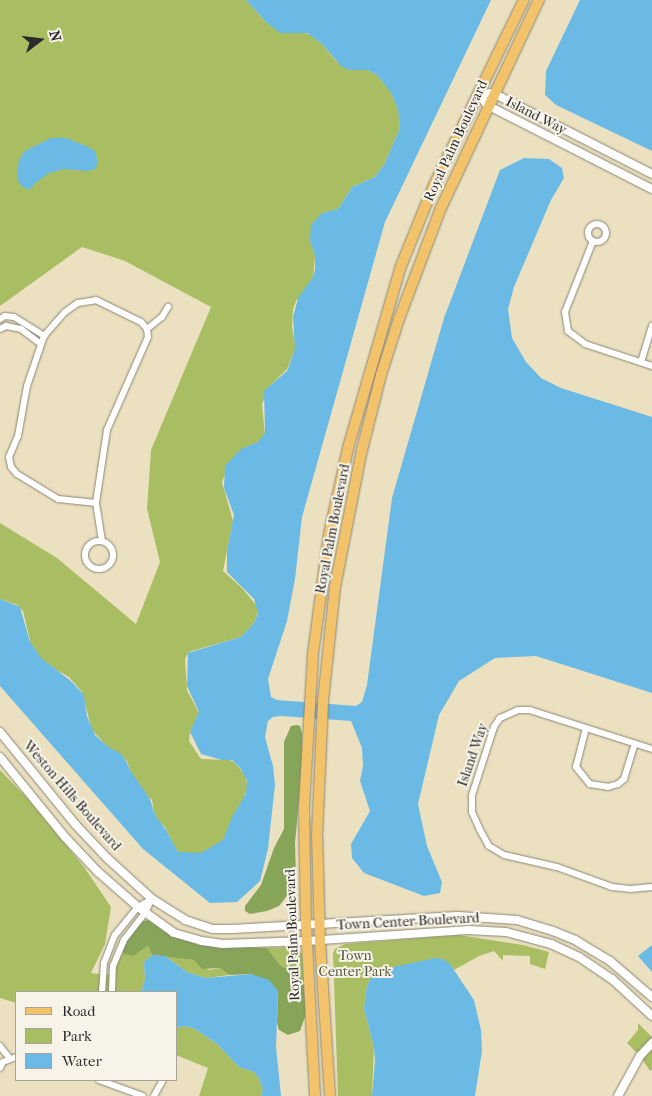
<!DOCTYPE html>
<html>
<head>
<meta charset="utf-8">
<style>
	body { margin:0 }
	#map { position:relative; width:652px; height:1096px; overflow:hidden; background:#ebe1c0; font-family:"IM FELL French Canon",serif }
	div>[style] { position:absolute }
	.green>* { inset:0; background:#a9be63 }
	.forest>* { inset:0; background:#86a559 }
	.water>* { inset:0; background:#6bbae6 }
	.roads { filter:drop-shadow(0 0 1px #8b8676) drop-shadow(0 0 1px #8b8676) }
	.minor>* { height:6px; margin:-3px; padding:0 3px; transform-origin:3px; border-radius:3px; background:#fff }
	.minor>.ring { margin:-3px; padding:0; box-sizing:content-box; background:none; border:6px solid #fff; border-radius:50% }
	.tertiary>* { height:8px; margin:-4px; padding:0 4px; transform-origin:4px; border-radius:4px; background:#fff }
	.primary>* { height:10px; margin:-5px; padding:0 5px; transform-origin:5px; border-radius:5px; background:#f2c36a }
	span { translate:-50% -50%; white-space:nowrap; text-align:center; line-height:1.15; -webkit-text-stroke:4px #f7f3e8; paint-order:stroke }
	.street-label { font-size:14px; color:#2b2b2b }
	.park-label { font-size:14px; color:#51573c }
	.legend { position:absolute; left:15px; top:991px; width:162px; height:90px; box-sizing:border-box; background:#f7f3e8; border:1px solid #a5a39c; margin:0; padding:6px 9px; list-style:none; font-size:15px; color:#2b2b2b }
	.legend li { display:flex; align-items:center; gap:10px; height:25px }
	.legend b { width:25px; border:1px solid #a5a39c }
	.north { position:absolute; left:15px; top:15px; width:50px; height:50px; -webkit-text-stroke:4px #f7f3e8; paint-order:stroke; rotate:75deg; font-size:14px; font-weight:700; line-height:20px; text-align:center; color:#2b2b2b }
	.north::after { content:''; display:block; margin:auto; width:18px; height:22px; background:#2b2b2b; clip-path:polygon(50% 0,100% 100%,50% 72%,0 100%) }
</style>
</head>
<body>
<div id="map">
	<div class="green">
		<div style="clip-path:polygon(0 0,246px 0,266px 22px,311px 35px,322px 44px,337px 62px,350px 70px,367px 70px,377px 75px,390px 90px,398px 109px,400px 128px,385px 163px,375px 177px,352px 187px,338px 209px,322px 213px,310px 241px,315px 256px,313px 280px,296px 301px,293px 310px,292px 327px,296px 347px,287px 369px,269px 387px,262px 404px,265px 435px,261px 441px,249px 446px,227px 469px,222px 482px,233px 521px,223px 571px,242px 588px,256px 605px,258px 612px,254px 623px,241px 637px,192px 651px,188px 653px,185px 659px,187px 690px,199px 713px,190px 732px,189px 741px,201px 759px,230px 760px,235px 763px,245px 775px,248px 788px,227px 838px,205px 854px,182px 856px,176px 850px,165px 827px,155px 818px,152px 800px,145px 794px,130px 770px,127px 761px,121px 756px,114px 754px,92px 730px,82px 692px,69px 677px,46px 664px,32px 649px,23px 611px,17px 605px,0 599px,0 523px,57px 558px,136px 624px,160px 562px,147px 509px,151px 450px,211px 307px,125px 261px,82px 247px,0 306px)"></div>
		<div style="clip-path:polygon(0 770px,27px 798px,84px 867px,111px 907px,105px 944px,91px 973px,112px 975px,121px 947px,139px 952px,148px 946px,152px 955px,144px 962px,145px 979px,141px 992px,16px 992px,16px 1003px,0 998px)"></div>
		<div style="clip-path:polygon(459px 935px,523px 945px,549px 952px,545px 969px,530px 964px,530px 956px,503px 955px,503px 961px,494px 951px,479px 956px,454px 970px,450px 964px,380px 970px,372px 976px,367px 986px,364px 1009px,374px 1047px,372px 1096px,338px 1096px,333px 953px,335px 949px,345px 944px)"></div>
		<div style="clip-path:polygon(289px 947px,298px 949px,302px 954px,304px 986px,297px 973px,281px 966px,267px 948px)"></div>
		<div style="clip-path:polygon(165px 956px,194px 960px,209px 970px,220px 968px,229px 975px,206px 978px,187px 972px)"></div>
		<div style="clip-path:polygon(638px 1023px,652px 1037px,652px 1069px,650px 1071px,640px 1056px,627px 1043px,638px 1030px)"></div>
		<div style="clip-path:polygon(185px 1026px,195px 1029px,217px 1044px,239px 1067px,254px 1072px,259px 1078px,263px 1090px,261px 1096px,199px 1096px,208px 1068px,176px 1055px,176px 1028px)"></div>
	</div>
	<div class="forest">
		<div style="clip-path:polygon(297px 725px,300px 726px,302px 733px,302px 769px,295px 843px,296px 876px,293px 888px,279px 906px,267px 911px,250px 914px,245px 911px,245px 906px,261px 885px,274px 848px,284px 829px,284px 742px,291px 726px)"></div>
		<div style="clip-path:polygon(148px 920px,171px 935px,199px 945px,267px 948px,281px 966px,297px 973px,304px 986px,306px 1014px,300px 1031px,288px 1035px,279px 1030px,277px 1023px,278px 991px,251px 974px,229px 975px,220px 968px,202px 969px,194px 960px,152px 955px,148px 946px,133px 956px,124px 954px,121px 947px,140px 922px)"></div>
	</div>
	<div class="water">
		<div style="clip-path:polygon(246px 0,491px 0,385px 222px,302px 517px,295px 579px,287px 621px,268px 679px,271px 697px,277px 700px,356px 706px,362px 702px,367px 685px,392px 498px,444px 318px,500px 170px,524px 158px,549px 159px,562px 168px,564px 178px,551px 200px,514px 287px,508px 309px,512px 338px,526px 362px,541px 378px,561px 388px,652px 417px,652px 693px,536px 656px,495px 658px,459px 681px,439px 715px,418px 804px,427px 846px,442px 882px,440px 893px,424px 896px,364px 873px,352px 858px,351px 844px,370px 811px,360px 781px,363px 766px,362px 748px,351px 721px,281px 716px,273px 717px,268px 721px,265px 737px,273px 766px,275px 785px,268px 849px,260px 881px,237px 902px,210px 903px,143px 849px,0 686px,0 599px,20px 607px,30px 642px,41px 658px,71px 681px,84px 695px,87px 716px,95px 735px,107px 746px,121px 754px,126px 761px,130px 770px,150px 799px,155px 815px,166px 830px,178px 852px,201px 853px,223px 840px,233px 815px,246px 794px,247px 781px,241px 769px,232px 760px,222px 760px,201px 754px,190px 732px,199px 712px,187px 686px,188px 653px,241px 637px,254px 623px,258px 613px,254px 599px,227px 572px,227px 551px,234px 515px,224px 488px,225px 466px,241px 449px,258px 442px,265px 433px,264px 391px,287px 371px,295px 349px,293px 317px,298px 298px,313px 277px,315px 270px,315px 256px,310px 241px,311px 225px,322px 213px,338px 209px,352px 187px,375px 177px,385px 163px,400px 128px,398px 109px,390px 91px,377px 75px,367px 70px,350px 70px,342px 67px,322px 44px,307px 33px,280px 33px,266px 22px)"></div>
		<div style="clip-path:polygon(580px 0,652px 0,652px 151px,556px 105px,545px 95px,546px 71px)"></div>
		<div style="clip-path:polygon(51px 138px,66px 138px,86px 146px,95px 151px,98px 163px,95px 169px,87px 171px,64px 169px,49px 173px,35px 183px,31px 189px,24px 188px,19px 183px,17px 174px,19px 160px,25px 151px)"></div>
		<div style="clip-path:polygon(652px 945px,652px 972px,638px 956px)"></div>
		<div style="clip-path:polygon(152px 955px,165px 956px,187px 972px,206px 978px,251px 974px,269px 980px,278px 991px,276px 1047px,281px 1096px,261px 1096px,263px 1090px,259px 1078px,254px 1072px,239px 1067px,217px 1044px,195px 1029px,185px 1026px,176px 1028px,176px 992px,141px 992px,145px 979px,144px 962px)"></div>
		<div style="clip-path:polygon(435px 958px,443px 959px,450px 964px,474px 1000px,481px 1030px,482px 1051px,475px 1096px,372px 1096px,375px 1061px,374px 1047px,364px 1009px,367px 986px,372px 976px,380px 970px)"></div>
	</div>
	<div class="roads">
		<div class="minor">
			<div class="ring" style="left:588px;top:224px;width:12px;height:12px"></div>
			<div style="left:593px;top:241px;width:76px;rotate:111.5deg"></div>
			<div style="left:565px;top:312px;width:19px;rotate:81deg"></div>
			<div style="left:568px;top:331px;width:21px;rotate:37deg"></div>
			<div style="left:585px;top:344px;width:71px;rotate:18.2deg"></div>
			<div style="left:0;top:319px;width:6px;rotate:-31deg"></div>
			<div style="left:5px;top:316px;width:9px;rotate:6deg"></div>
			<div style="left:14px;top:317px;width:36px;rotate:32deg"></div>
			<div style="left:0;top:329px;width:7px;rotate:-27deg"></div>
			<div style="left:6px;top:326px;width:15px;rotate:11deg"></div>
			<div style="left:21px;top:329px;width:25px;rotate:37deg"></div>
			<div style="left:147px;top:329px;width:19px;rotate:-39deg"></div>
			<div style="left:162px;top:317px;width:12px;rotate:-59deg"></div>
			<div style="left:641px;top:362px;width:38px;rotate:-73deg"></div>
			<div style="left:96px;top:503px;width:38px;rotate:-174deg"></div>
			<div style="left:58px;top:499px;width:48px;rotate:-148.6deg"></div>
			<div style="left:17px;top:474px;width:9px;rotate:-131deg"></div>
			<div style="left:11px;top:467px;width:10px;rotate:-101deg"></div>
			<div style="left:9px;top:457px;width:23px;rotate:-67deg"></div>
			<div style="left:18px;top:436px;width:51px;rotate:-79.8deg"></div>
			<div style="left:27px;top:386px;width:53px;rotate:-71.2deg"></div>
			<div style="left:44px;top:336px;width:32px;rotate:-49deg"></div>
			<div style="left:65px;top:312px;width:16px;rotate:-35deg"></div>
			<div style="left:78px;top:303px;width:18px;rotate:-9deg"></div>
			<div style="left:96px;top:300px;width:50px;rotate:26.1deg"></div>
			<div style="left:141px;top:322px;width:9px;rotate:49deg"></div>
			<div style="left:147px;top:329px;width:8px;rotate:83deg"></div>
			<div style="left:148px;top:337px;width:102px;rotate:113.8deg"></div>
			<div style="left:107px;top:430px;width:74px;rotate:98.6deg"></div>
			<div style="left:96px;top:503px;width:38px;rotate:81deg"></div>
			<div class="ring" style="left:85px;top:541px;width:22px;height:22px"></div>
			<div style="left:586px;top:728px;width:40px;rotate:104.4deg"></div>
			<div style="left:576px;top:767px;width:22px;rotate:51deg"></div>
			<div style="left:590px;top:784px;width:18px;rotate:9deg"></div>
			<div style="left:608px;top:787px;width:10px;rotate:-17deg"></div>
			<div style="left:618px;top:784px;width:8px;rotate:-40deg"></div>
			<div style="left:624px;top:779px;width:37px;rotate:-73deg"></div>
			<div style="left:652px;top:749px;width:128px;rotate:-162.3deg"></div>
			<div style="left:530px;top:710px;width:12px;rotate:180deg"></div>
			<div style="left:518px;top:710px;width:20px;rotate:156deg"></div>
			<div style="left:500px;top:718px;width:11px;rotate:124deg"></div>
			<div style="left:494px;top:727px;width:71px;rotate:107.9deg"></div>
			<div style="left:472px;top:795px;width:17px;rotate:90deg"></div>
			<div style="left:472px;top:812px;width:20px;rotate:66deg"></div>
			<div style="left:480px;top:830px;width:18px;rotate:61deg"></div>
			<div style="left:489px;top:846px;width:17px;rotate:31deg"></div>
			<div style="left:504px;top:855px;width:54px;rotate:12.8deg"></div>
			<div style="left:557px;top:867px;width:59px;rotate:20deg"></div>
			<div style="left:612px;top:887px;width:18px;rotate:6deg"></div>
			<div style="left:630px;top:889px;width:22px;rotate:-5deg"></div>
			<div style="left:102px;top:992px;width:29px;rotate:-86deg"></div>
			<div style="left:104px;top:963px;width:30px;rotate:-69deg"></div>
			<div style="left:115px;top:935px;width:36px;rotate:-51deg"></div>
			<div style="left:138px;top:907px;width:16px;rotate:-30deg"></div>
			<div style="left:112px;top:992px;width:26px;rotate:-88deg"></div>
			<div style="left:113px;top:966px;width:28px;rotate:-67deg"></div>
			<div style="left:124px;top:940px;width:34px;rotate:-52deg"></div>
			<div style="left:145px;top:913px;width:14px;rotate:-65deg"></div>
			<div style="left:0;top:1046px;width:16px;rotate:52deg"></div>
			<div style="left:0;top:1068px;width:7px;rotate:-63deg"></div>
			<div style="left:3px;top:1062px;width:14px;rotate:-21deg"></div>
			<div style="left:99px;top:1080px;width:47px;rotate:20deg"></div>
			<div style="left:154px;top:1096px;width:18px;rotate:-61deg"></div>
		</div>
		<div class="tertiary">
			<div style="left:479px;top:94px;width:14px;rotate:54deg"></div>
			<div style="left:487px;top:105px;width:185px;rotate:27deg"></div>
			<div style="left:479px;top:94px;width:14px;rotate:-4deg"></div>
			<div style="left:493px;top:93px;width:178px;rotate:27deg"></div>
			<div style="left:0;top:732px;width:119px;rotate:50.8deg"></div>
			<div style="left:75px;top:824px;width:47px;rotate:46.7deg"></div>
			<div style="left:107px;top:858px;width:61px;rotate:42.3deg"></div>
			<div style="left:152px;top:899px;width:39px;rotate:32deg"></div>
			<div style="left:185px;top:920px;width:29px;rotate:18deg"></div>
			<div style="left:213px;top:929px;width:20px"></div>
			<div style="left:233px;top:929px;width:225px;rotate:-3.3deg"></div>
			<div style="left:458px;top:916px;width:59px;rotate:3.9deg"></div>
			<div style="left:517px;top:920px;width:38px;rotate:17deg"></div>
			<div style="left:553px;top:931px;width:24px;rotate:22deg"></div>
			<div style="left:575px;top:940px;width:41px;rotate:31deg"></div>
			<div style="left:610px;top:961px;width:55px;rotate:40.6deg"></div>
			<div style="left:0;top:757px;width:103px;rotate:50.9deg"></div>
			<div style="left:65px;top:837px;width:47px;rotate:46.7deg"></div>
			<div style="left:97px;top:871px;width:55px;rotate:41.3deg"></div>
			<div style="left:138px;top:907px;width:44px;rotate:35.8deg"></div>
			<div style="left:174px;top:933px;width:29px;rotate:16deg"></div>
			<div style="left:202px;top:941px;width:21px;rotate:8deg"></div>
			<div style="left:223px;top:944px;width:84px;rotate:-2deg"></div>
			<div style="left:307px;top:941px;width:160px;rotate:-3.9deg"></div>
			<div style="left:467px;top:930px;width:39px;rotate:3deg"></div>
			<div style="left:506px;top:932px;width:47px;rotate:14.9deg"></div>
			<div style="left:551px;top:944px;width:31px;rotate:25deg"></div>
			<div style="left:579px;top:957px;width:40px;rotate:34deg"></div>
			<div style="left:612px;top:979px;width:54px;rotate:42.8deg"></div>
			<div style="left:618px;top:1096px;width:46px;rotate:-61.2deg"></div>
			<div style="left:640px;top:1056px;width:18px;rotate:-47deg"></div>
		</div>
		<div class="primary">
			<div style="left:315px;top:1096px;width:171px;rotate:-93deg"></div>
			<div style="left:306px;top:925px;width:119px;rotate:-91deg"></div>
			<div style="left:304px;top:806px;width:152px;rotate:-86.6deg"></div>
			<div style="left:313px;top:654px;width:121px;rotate:-82.4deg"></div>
			<div style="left:329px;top:534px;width:88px;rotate:-77.5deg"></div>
			<div style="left:348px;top:448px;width:190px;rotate:-73.8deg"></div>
			<div style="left:401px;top:266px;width:85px;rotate:-67.9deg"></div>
			<div style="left:433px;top:187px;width:208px;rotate:-64.1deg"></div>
			<div style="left:330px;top:1096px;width:156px;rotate:-93.7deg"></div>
			<div style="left:320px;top:940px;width:105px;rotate:-91.6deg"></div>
			<div style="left:317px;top:835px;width:134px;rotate:-87.4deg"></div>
			<div style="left:323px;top:701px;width:115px;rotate:-84deg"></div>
			<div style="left:335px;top:587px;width:140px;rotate:-78.9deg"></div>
			<div style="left:362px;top:450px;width:77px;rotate:-75.8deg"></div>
			<div style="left:381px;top:375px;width:59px;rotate:-72.2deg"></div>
			<div style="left:399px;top:319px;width:119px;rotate:-69.3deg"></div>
			<div style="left:441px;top:208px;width:230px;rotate:-64.8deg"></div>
		</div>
	</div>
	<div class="street-label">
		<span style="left:536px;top:116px;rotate:27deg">Island Way</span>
		<span style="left:456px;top:141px;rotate:-65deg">Royal Palm Boulevard</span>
		<span style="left:333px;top:529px;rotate:-79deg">Royal Palm Boulevard</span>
		<span style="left:473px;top:755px;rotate:-71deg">Island Way</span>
		<span style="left:72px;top:796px;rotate:49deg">Weston Hills Boulevard</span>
		<span style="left:408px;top:922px;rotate:-3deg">Town Center Boulevard</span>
		<span style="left:293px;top:935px;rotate:-92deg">Royal Palm Boulevard</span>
	</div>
	<div class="park-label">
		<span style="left:355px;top:964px">Town<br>Center Park</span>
	</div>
	<ul class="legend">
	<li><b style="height:6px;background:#f2c36a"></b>Road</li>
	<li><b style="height:14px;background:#a9be63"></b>Park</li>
	<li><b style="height:14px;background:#6bbae6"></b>Water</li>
	</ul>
	<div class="north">N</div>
</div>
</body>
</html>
